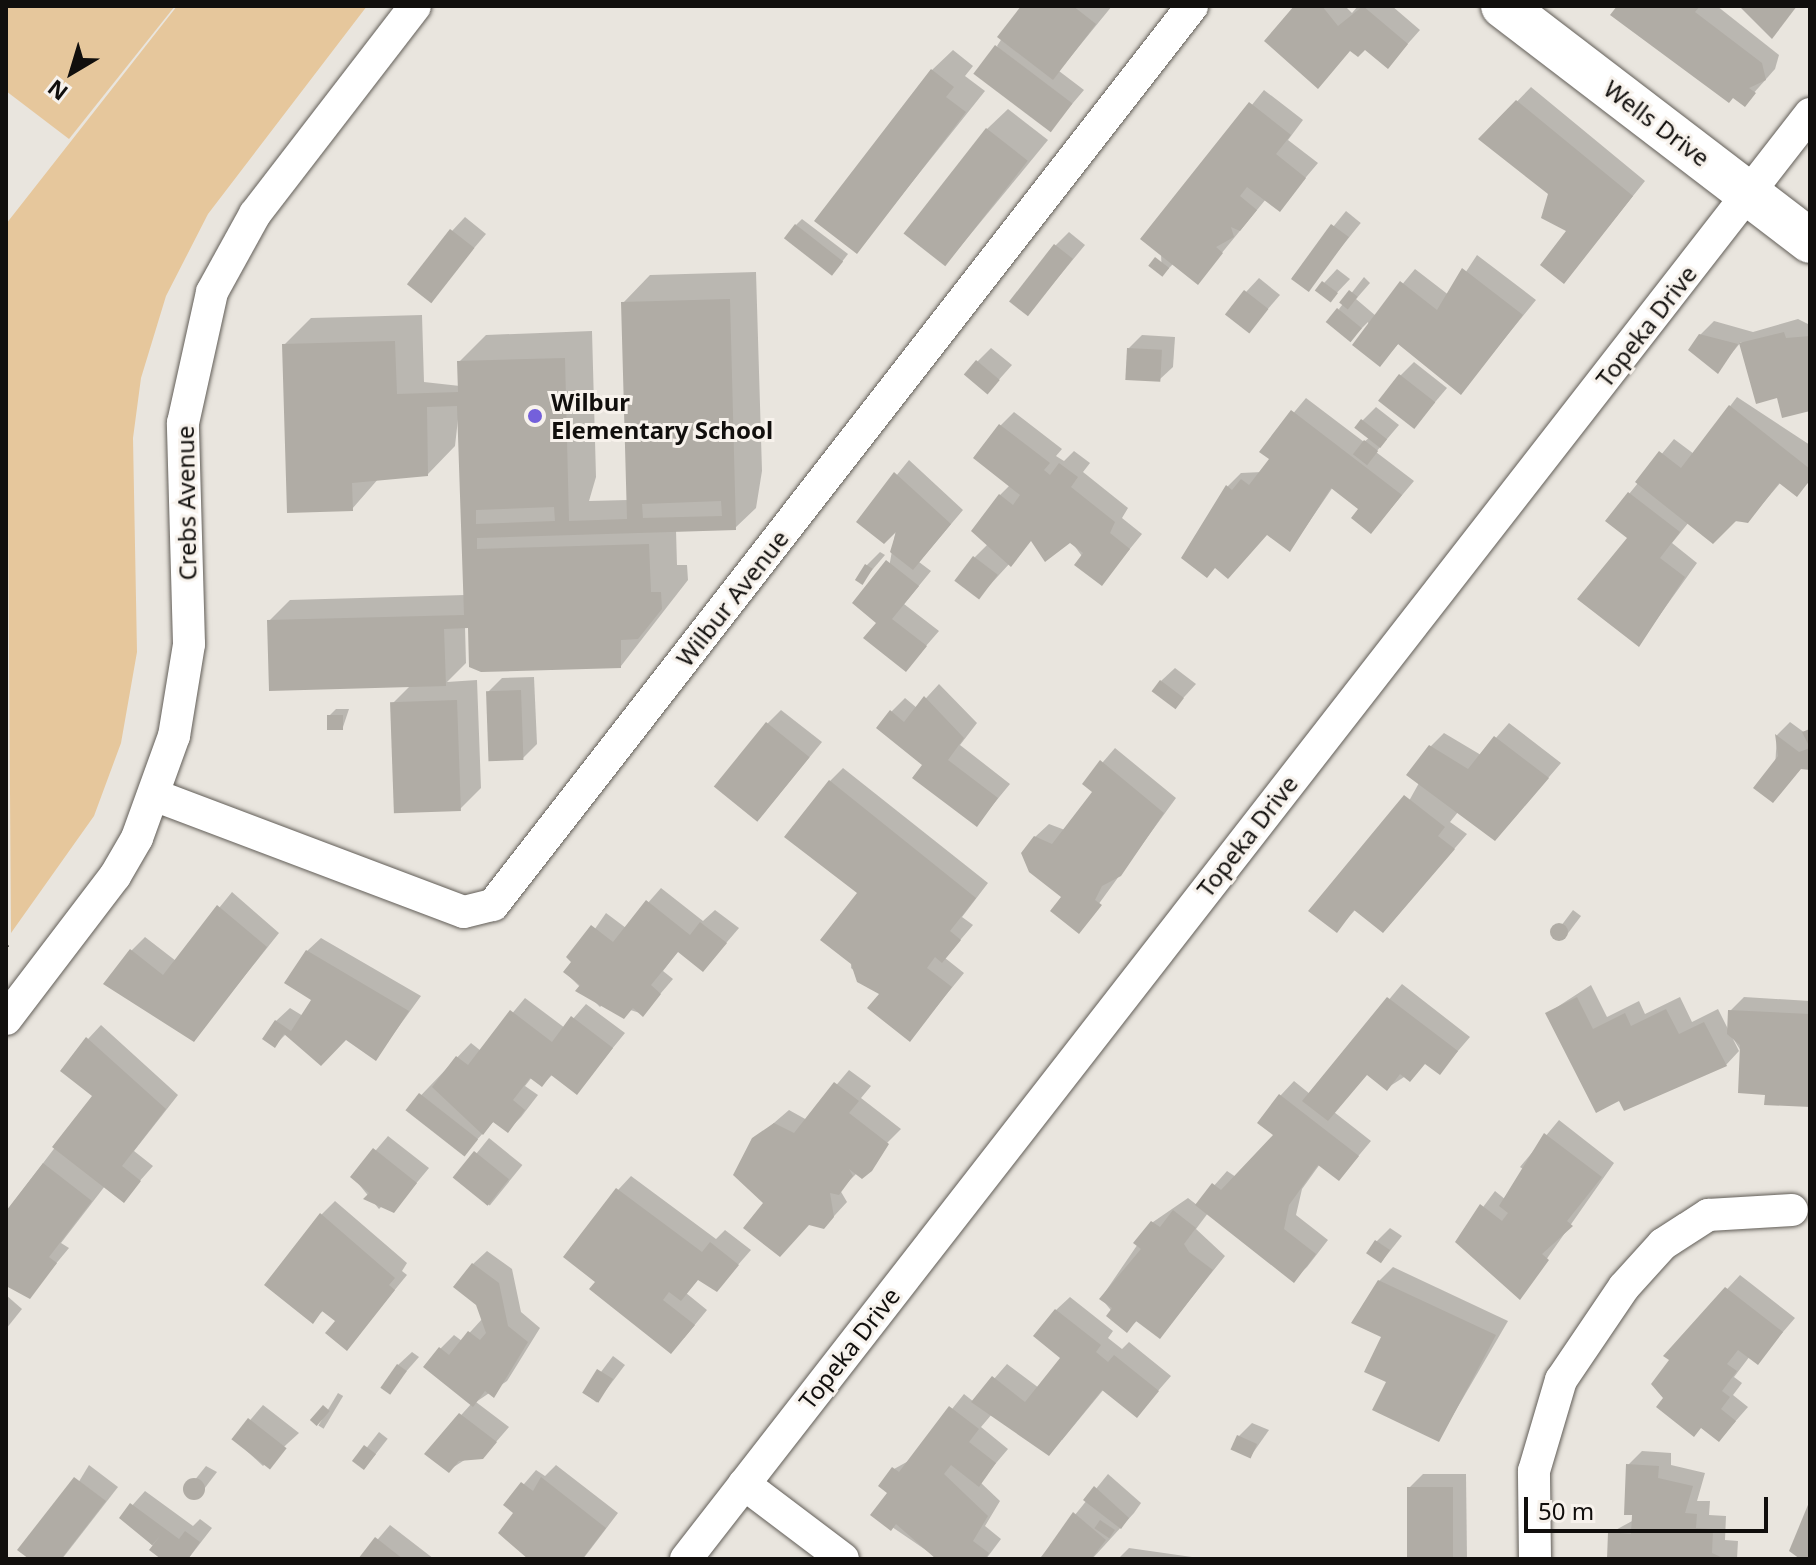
<!DOCTYPE html>
<html>
<head>
<meta charset="utf-8">
<style>
	body { margin:0 }
	#map { position:relative; width:1816px; height:1565px; overflow:hidden; background:#e9e5de; font-family:"Noto Sans",sans-serif }
	div>[style] { position:absolute }
	.green>* { inset:0; background:#e6c79c }
	.shadow>* { inset:0; background:#0003; transform-origin:0 0 }
	.building>* { inset:0; background:#b0aca5; transform-origin:0 0 }
	.round { border-radius:50% }
	.path>* { height:5px; margin-top:-2.5px; transform-origin:0; background:repeating-linear-gradient(90deg,#77746f 0 2px,transparent 0 8px) }
	.roads { filter:drop-shadow(0 0 2px #625e58) drop-shadow(0 0 2px #625e58) }
	.street>* { height:32px; margin:-16px; padding:0 16px; transform-origin:16px; border-radius:16px; background:#fff }
	.secondary>* { height:44px; margin:-22px; padding:0 22px; transform-origin:22px; border-radius:22px; background:#fff }
	.dots>* { width:22px; height:22px; translate:-50% -50%; box-sizing:border-box; border:4px solid #f7f2ec; border-radius:50% }
	span { translate:-50% -50%; white-space:nowrap; text-align:center; line-height:1.15; -webkit-text-stroke:6px #f7f2ec; paint-order:stroke }
	.street-label { font-size:24px; color:#110f0d }
	.poi-label { font-size:24px; color:#110f0d; font-weight:700 }
	.left { translate:0 -50%; text-align:left }
	.frame { position:absolute; inset:0; border:8px solid #110f0d; pointer-events:none }
	.north { position:absolute; left:32px; top:32px; width:80px; height:80px; -webkit-text-stroke:6px #f7f2ec; paint-order:stroke; rotate:218deg; font-size:22px; font-weight:700; line-height:32px; text-align:center; color:#110f0d }
	.north::after { content:''; display:block; margin:auto; width:28px; height:36px; background:#110f0d; clip-path:polygon(50% 0,100% 100%,50% 72%,0 100%) }
	.scale { position:absolute; left:1524px; top:1497px; width:244px; height:36px; box-sizing:border-box; border:4px solid #110f0d; border-top:0; padding-left:10px; font-size:24px; line-height:28px; white-space:nowrap; color:#110f0d; -webkit-text-stroke:6px #f7f2ec; paint-order:stroke }
</style>
</head>
<body>
<div id="map">
	<div class="green">
		<div style="clip-path:polygon(6px 6px,175px 6px,69px 139px,6px 91px)"></div>
		<div style="clip-path:polygon(177px 6px,367px 6px,208px 214px,166px 296px,141px 378px,133px 438px,137px 652px,121px 743px,94px 816px,11px 933px,6px 224px)"></div>
	</div>
	<div class="shadow">
		<div style="clip-path:polygon(1023px 6px,1112px 6px,1059px 71px,1084px 90px,1050px 130px,997px 46px)"></div>
		<div style="clip-path:polygon(1296px 6px,1345px 6px,1352px 13px,1358px 6px,1392px 6px,1420px 30px,1388px 66px,1365px 48px,1351px 49px,1318px 87px)"></div>
		<div style="clip-path:polygon(1619px 6px,1717px 6px,1779px 55px,1775px 69px,1744px 104px)"></div>
		<div style="clip-path:polygon(953px 50px,973px 66px,965px 76px,985px 91px,857px 251px,932px 70px)"></div>
		<div style="clip-path:polygon(1531px 87px,1645px 181px,1564px 282px,1570px 230px,1550px 193px,1481px 139px)"></div>
		<div style="clip-path:polygon(1264px 90px,1303px 120px,1288px 140px,1318px 163px,1279px 209px,1266px 199px,1198px 282px,1174px 263px,1162px 275px,1161px 254px,1143px 239px)"></div>
		<div style="clip-path:polygon(1008px 109px,1048px 140px,946px 264px,987px 129px)"></div>
		<div style="left:1346px;top:211px;width:19px;height:86px;rotate:39deg"></div>
		<div style="clip-path:polygon(465px 217px,486px 234px,430px 300px,452px 231px)"></div>
		<div style="clip-path:polygon(802px 219px,848px 254px,838px 267px,796px 225px)"></div>
		<div style="clip-path:polygon(1069px 232px,1085px 245px,1028px 314px,1055px 246px)"></div>
		<div style="clip-path:polygon(1477px 255px,1536px 300px,1461px 392px,1399px 343px,1380px 364px,1368px 322px,1350px 340px,1339px 309px,1364px 277px,1370px 283px,1356px 299px,1376px 316px,1415px 269px,1450px 296px)"></div>
		<div style="clip-path:polygon(1337px 269px,1350px 279px,1330px 300px,1324px 283px)"></div>
		<div style="clip-path:polygon(756px 272px,762px 471px,756px 508px,735px 528px,676px 530px,677px 565px,687px 565px,688px 580px,621px 666px,465px 627px,466px 663px,447px 682px,477px 680px,481px 788px,460px 809px,392px 704px,411px 685px,269px 621px,290px 600px,465px 595px,460px 401px,455px 446px,428px 474px,379px 478px,352px 509px,284px 345px,311px 318px,422px 315px,424px 382px,460px 386px,459px 362px,486px 335px,592px 331px,596px 477px,589px 501px,628px 500px,623px 303px,650px 275px)"></div>
		<div style="clip-path:polygon(1259px 278px,1280px 295px,1249px 331px,1246px 292px)"></div>
		<div style="clip-path:polygon(1798px 319px,1810px 325px,1810px 409px,1779px 396px,1741px 342px,1717px 371px,1700px 335px,1714px 321px,1753px 332px)"></div>
		<div style="clip-path:polygon(1142px 335px,1175px 337px,1173px 367px,1159px 380px,1129px 348px)"></div>
		<div style="clip-path:polygon(991px 348px,1012px 365px,988px 392px,977px 362px)"></div>
		<div style="clip-path:polygon(1414px 362px,1447px 388px,1414px 427px,1400px 376px)"></div>
		<div style="clip-path:polygon(1737px 397px,1810px 445px,1810px 481px,1796px 494px,1781px 482px,1748px 521px,1689px 522px,1672px 543px,1697px 563px,1639px 644px,1629px 494px,1674px 439px,1694px 454px)"></div>
		<div style="clip-path:polygon(1306px 398px,1364px 442px,1370px 437px,1362px 421px,1376px 407px,1399px 425px,1376px 452px,1414px 481px,1371px 532px,1360px 508px,1333px 487px,1290px 550px,1268px 533px,1216px 567px,1183px 557px,1228px 486px,1241px 473px,1262px 472px,1271px 459px,1262px 451px)"></div>
		<div style="clip-path:polygon(1014px 412px,1062px 449px,1056px 456px,1064px 461px,1074px 451px,1090px 463px,1083px 472px,1128px 508px,1122px 518px,1142px 534px,1102px 583px,1070px 540px,1032px 539px,978px 598px,975px 557px,988px 544px,1000px 495px,1010px 485px,1000px 426px)"></div>
		<div style="clip-path:polygon(909px 460px,963px 510px,919px 562px,931px 571px,904px 604px,939px 631px,906px 669px,879px 622px,896px 529px,859px 522px)"></div>
		<div style="clip-path:polygon(880px 552px,885px 555px,861px 583px,867px 565px)"></div>
		<div style="clip-path:polygon(1175px 668px,1196px 684px,1175px 707px,1161px 681px)"></div>
		<div style="clip-path:polygon(534px 677px,537px 744px,523px 758px,488px 692px,502px 678px)"></div>
		<div style="clip-path:polygon(939px 684px,977px 723px,960px 745px,1010px 784px,977px 824px,891px 712px,905px 698px,917px 708px)"></div>
		<div style="clip-path:polygon(336px 709px,349px 709px,343px 727px,329px 716px)"></div>
		<div style="clip-path:polygon(781px 710px,822px 742px,759px 819px,767px 724px)"></div>
		<div style="clip-path:polygon(1790px 722px,1805px 733px,1810px 727px,1810px 768px,1802px 767px,1773px 801px,1777px 735px)"></div>
		<div style="clip-path:polygon(1509px 723px,1561px 763px,1508px 825px,1458px 812px,1450px 822px,1467px 834px,1396px 917px,1356px 909px,1337px 930px,1419px 783px,1431px 746px,1444px 733px,1481px 755px)"></div>
		<div style="clip-path:polygon(1115px 748px,1176px 798px,1079px 931px,1035px 837px,1049px 824px,1065px 830px,1095px 791px,1085px 783px)"></div>
		<div style="clip-path:polygon(843px 768px,988px 883px,962px 917px,973px 925px,945px 958px,964px 973px,910px 1039px,882px 994px,851px 968px,859px 893px,830px 781px)"></div>
		<div style="clip-path:polygon(661px 888px,703px 921px,715px 910px,739px 928px,703px 970px,679px 950px,663px 971px,673px 979px,643px 1014px,605px 1002px,600px 1007px,565px 972px,606px 913px,626px 928px)"></div>
		<div style="clip-path:polygon(232px 892px,279px 933px,194px 1039px,131px 951px,145px 937px,176px 961px)"></div>
		<div style="left:1573px;top:910px;width:10px;height:30px;rotate:37deg"></div>
		<div style="clip-path:polygon(321px 938px,421px 996px,376px 1058px,346px 1038px,286px 1034px,275px 1045px,276px 1021px,290px 1008px,303px 1016px,314px 1000px,307px 951px)"></div>
		<div style="clip-path:polygon(1402px 984px,1470px 1037px,1439px 1073px,1426px 1063px,1387px 1088px,1368px 1073px,1334px 1112px,1371px 1141px,1339px 1179px,1320px 1164px,1302px 1189px,1296px 1215px,1328px 1240px,1307px 1267px,1293px 1280px,1208px 1213px,1196px 1229px,1225px 1256px,1160px 1337px,1138px 1320px,1127px 1330px,1101px 1298px,1153px 1222px,1188px 1198px,1197px 1205px,1227px 1171px,1236px 1177px,1276px 1135px,1260px 1122px,1281px 1095px,1294px 1081px,1310px 1094px)"></div>
		<div style="clip-path:polygon(1591px 985px,1607px 1017px,1639px 1001px,1645px 1014px,1680px 997px,1692px 1022px,1718px 1009px,1729px 1031px,1730px 1011px,1744px 997px,1810px 1001px,1810px 1102px,1767px 1093px,1731px 1035px,1739px 1051px,1726px 1065px,1625px 1108px,1548px 1013px)"></div>
		<div style="clip-path:polygon(525px 998px,565px 1028px,586px 1004px,625px 1033px,577px 1092px,553px 1074px,542px 1085px,532px 1077px,525px 1086px,538px 1095px,521px 1117px,508px 1130px,495px 1120px,464px 1154px,407px 1110px,471px 1043px,481px 1051px)"></div>
		<div style="clip-path:polygon(101px 1025px,178px 1095px,134px 1151px,153px 1166px,123px 1200px,105px 1186px,61px 1243px,69px 1248px,29px 1296px,6px 1280px,6px 1212px,94px 1096px,88px 1039px)"></div>
		<div style="clip-path:polygon(849px 1070px,871px 1086px,861px 1098px,901px 1129px,840px 1190px,847px 1202px,824px 1227px,765px 1203px,761px 1134px,789px 1110px,807px 1120px)"></div>
		<div style="clip-path:polygon(1559px 1120px,1614px 1163px,1520px 1297px,1457px 1242px,1495px 1191px,1506px 1200px,1527px 1172px,1520px 1167px)"></div>
		<div style="clip-path:polygon(388px 1136px,429px 1168px,394px 1210px,385px 1203px,379px 1209px,353px 1177px)"></div>
		<div style="left:489px;top:1138px;width:43px;height:52px;rotate:39deg"></div>
		<div style="clip-path:polygon(631px 1176px,716px 1239px,725px 1230px,751px 1250px,716px 1290px,699px 1278px,686px 1293px,707px 1310px,684px 1338px,597px 1282px,618px 1190px)"></div>
		<div style="clip-path:polygon(335px 1201px,407px 1263px,402px 1271px,407px 1275px,347px 1348px,338px 1321px,324px 1310px,312px 1321px,321px 1215px)"></div>
		<div style="clip-path:polygon(1390px 1228px,1402px 1236px,1382px 1261px,1376px 1242px)"></div>
		<div style="clip-path:polygon(487px 1251px,512px 1269px,521px 1312px,540px 1328px,507px 1381px,476px 1402px,509px 1427px,483px 1457px,477px 1452px,449px 1470px,427px 1453px,472px 1403px,440px 1349px,454px 1335px,462px 1341px,483px 1318px,473px 1264px)"></div>
		<div style="clip-path:polygon(1393px 1267px,1508px 1321px,1439px 1439px,1388px 1381px,1379px 1281px)"></div>
		<div style="clip-path:polygon(1740px 1275px,1795px 1318px,1757px 1362px,1750px 1356px,1734px 1377px,1742px 1383px,1733px 1395px,1748px 1407px,1719px 1440px,1665px 1398px,1671px 1360px,1666px 1356px)"></div>
		<div style="clip-path:polygon(6px 1295px,22px 1309px,6px 1329px)"></div>
		<div style="clip-path:polygon(1070px 1297px,1113px 1331px,1108px 1338px,1122px 1349px,1129px 1342px,1171px 1376px,1137px 1415px,1104px 1389px,1062px 1440px,992px 1414px,981px 1427px,1008px 1449px,980px 1482px,1000px 1501px,985px 1526px,1001px 1539px,986px 1559px,939px 1559px,873px 1514px,890px 1492px,894px 1469px,912px 1459px,964px 1394px,974px 1402px,1007px 1364px,1039px 1388px,1063px 1357px,1056px 1310px)"></div>
		<div style="clip-path:polygon(412px 1352px,419px 1357px,388px 1392px,398px 1365px)"></div>
		<div style="left:613px;top:1356px;width:15px;height:47px;rotate:37deg"></div>
		<div style="left:338px;top:1393px;width:6px;height:38px;rotate:31deg"></div>
		<div style="clip-path:polygon(263px 1405px,299px 1433px,263px 1466px,234px 1439px)"></div>
		<div style="clip-path:polygon(1252px 1423px,1269px 1430px,1250px 1457px,1239px 1436px)"></div>
		<div style="left:379px;top:1432px;width:11px;height:38px;rotate:38deg"></div>
		<div style="clip-path:polygon(1642px 1451px,1671px 1453px,1671px 1465px,1705px 1473px,1697px 1501px,1710px 1501px,1709px 1515px,1726px 1516px,1725px 1540px,1738px 1541px,1737px 1559px,1609px 1559px,1610px 1533px,1634px 1520px,1628px 1465px)"></div>
		<div style="clip-path:polygon(89px 1465px,118px 1487px,62px 1559px,32px 1559px)"></div>
		<div style="clip-path:polygon(556px 1465px,618px 1513px,583px 1559px,531px 1559px,516px 1513px,506px 1505px,536px 1470px,545px 1476px)"></div>
		<div style="clip-path:polygon(206px 1466px,217px 1472px,198px 1497px,186px 1491px)"></div>
		<div style="clip-path:polygon(1108px 1474px,1141px 1503px,1134px 1513px,1092px 1559px,1041px 1557px)"></div>
		<div style="clip-path:polygon(1423px 1474px,1466px 1474px,1467px 1559px,1412px 1559px,1409px 1488px)"></div>
		<div style="clip-path:polygon(145px 1491px,193px 1526px,200px 1519px,212px 1528px,188px 1559px,167px 1559px,122px 1517px)"></div>
		<div style="clip-path:polygon(390px 1525px,434px 1559px,361px 1559px)"></div>
		<div style="clip-path:polygon(1129px 1548px,1206px 1559px,1118px 1559px)"></div>
	</div>
	<div class="building">
		<div style="clip-path:polygon(1021px 6px,1073px 6px,1096px 24px,1053px 80px,997px 37px)"></div>
		<div style="clip-path:polygon(1294px 6px,1322px 6px,1338px 26px,1363px 6px,1408px 44px,1388px 69px,1365px 50px,1358px 57px,1350px 51px,1318px 89px,1264px 41px)"></div>
		<div style="clip-path:polygon(1617px 6px,1700px 6px,1695px 12px,1762px 63px,1766px 80px,1749px 88px,1756px 93px,1745px 107px,1733px 98px,1729px 103px,1610px 15px)"></div>
		<div style="clip-path:polygon(1739px 6px,1797px 6px,1772px 39px)"></div>
		<div style="left:995px;top:45px;width:97px;height:36px;rotate:37deg"></div>
		<div style="clip-path:polygon(931px 69px,954px 87px,946px 97px,966px 112px,857px 254px,814px 221px)"></div>
		<div style="clip-path:polygon(1516px 100px,1633px 196px,1564px 284px,1540px 265px,1566px 231px,1541px 218px,1548px 194px,1478px 139px)"></div>
		<div style="clip-path:polygon(1249px 102px,1291px 135px,1276px 154px,1306px 178px,1280px 212px,1247px 187px,1240px 196px,1257px 210px,1240px 231px,1231px 227px,1234px 237px,1216px 247px,1223px 253px,1198px 285px,1140px 239px)"></div>
		<div style="left:986px;top:128px;width:53px;height:134px;rotate:38deg"></div>
		<div style="left:795px;top:224px;width:61px;height:18px;rotate:38deg"></div>
		<div style="left:1331px;top:224px;width:22px;height:68px;rotate:36deg"></div>
		<div style="left:450px;top:229px;width:31px;height:70px;rotate:38deg"></div>
		<div style="left:1054px;top:244px;width:24px;height:73px;rotate:38deg"></div>
		<div style="left:1155px;top:257px;width:18px;height:11px;rotate:38deg"></div>
		<div style="clip-path:polygon(1462px 268px,1523px 315px,1461px 395px,1398px 344px,1380px 367px,1352px 345px,1400px 281px,1437px 310px)"></div>
		<div style="left:1322px;top:281px;width:20px;height:12px;rotate:37deg"></div>
		<div style="left:1244px;top:290px;width:31px;height:31px;rotate:38deg"></div>
		<div style="left:1349px;top:290px;width:11px;height:16px;rotate:38deg"></div>
		<div style="clip-path:polygon(evenodd,730px 299px,736px 530px,477px 538px,477px 549px,649px 544px,651px 592px,661px 592px,662px 609px,638px 639px,621px 640px,621px 668px,481px 672px,469px 667px,468px 628px,444px 629px,446px 686px,269px 691px,267px 620px,464px 615px,457px 406px,427px 407px,428px 476px,352px 483px,353px 511px,287px 513px,282px 344px,395px 341px,397px 394px,458px 392px,457px 361px,565px 358px,569px 521px,627px 519px,621px 302px,730px 299px,721px 501px,722px 516px,643px 518px,642px 504px,721px 501px,730px 299px,554px 507px,555px 521px,476px 524px,476px 510px,554px 507px)"></div>
		<div style="left:1337px;top:308px;width:32px;height:18px;rotate:39deg"></div>
		<div style="clip-path:polygon(1784px 332px,1786px 338px,1810px 336px,1810px 411px,1782px 418px,1777px 398px,1756px 404px,1739px 343px)"></div>
		<div style="clip-path:polygon(1699px 334px,1738px 344px,1718px 374px,1688px 350px)"></div>
		<div style="left:1127px;top:348px;width:35px;height:32px;rotate:3deg"></div>
		<div style="left:976px;top:360px;width:31px;height:19px;rotate:40deg"></div>
		<div style="left:1399px;top:374px;width:46px;height:34px;rotate:38deg"></div>
		<div style="clip-path:polygon(1729px 405px,1810px 469px,1810px 480px,1797px 497px,1779px 483px,1748px 523px,1736px 521px,1713px 544px,1635px 482px,1659px 451px,1681px 468px)"></div>
		<div style="clip-path:polygon(1291px 410px,1402px 495px,1371px 534px,1351px 518px,1358px 509px,1331px 488px,1290px 552px,1267px 535px,1228px 579px,1215px 568px,1207px 578px,1181px 558px,1226px 485px,1232px 490px,1241px 479px,1249px 485px,1269px 459px,1259px 452px)"></div>
		<div style="left:1361px;top:419px;width:33px;height:11px;rotate:38deg"></div>
		<div style="clip-path:polygon(999px 424px,1050px 463px,1044px 470px,1050px 475px,1059px 463px,1078px 477px,1071px 487px,1115px 522px,1110px 533px,1130px 549px,1102px 586px,1074px 565px,1083px 553px,1070px 543px,1045px 562px,1031px 541px,1011px 567px,971px 531px,999px 494px,1013px 505px,1020px 495px,973px 458px)"></div>
		<div style="left:1364px;top:440px;width:18px;height:18px;rotate:38deg"></div>
		<div style="clip-path:polygon(894px 472px,951px 524px,913px 570px,890px 552px,896px 532px,884px 544px,856px 522px)"></div>
		<div style="clip-path:polygon(1628px 492px,1680px 532px,1660px 558px,1685px 577px,1639px 647px,1577px 599px,1627px 538px,1605px 521px)"></div>
		<div style="left:973px;top:556px;width:31px;height:31px;rotate:37deg"></div>
		<div style="clip-path:polygon(886px 560px,919px 586px,892px 619px,927px 646px,906px 672px,863px 638px,876px 623px,852px 603px)"></div>
		<div style="left:865px;top:564px;width:9px;height:19px;rotate:32deg"></div>
		<div style="left:1160px;top:680px;width:30px;height:14px;rotate:37deg"></div>
		<div style="left:521px;top:690px;width:70px;height:35px;rotate:88deg"></div>
		<div style="clip-path:polygon(924px 696px,964px 738px,948px 760px,998px 798px,977px 827px,912px 778px,922px 765px,876px 728px,890px 710px,904px 722px)"></div>
		<div style="left:457px;top:700px;width:111px;height:67px;rotate:88deg"></div>
		<div style="left:327px;top:715px;width:16px;height:15px"></div>
		<div style="left:766px;top:722px;width:56px;height:83px;rotate:39deg"></div>
		<div style="clip-path:polygon(1810px 729px,1810px 770px,1801px 769px,1773px 803px,1753px 788px,1778px 756px,1775px 734px,1799px 752px,1810px 748px,1802px 732px)"></div>
		<div style="clip-path:polygon(1494px 736px,1549px 778px,1495px 841px,1406px 775px,1429px 745px,1468px 769px)"></div>
		<div style="clip-path:polygon(1100px 760px,1164px 813px,1121px 876px,1102px 886px,1095px 900px,1102px 905px,1079px 934px,1050px 911px,1061px 897px,1029px 872px,1021px 853px,1034px 836px,1052px 844px,1092px 792px,1082px 784px)"></div>
		<div style="clip-path:polygon(829px 780px,976px 898px,950px 931px,961px 940px,942px 963px,935px 957px,927px 968px,952px 987px,910px 1042px,867px 1008px,879px 994px,857px 982px,851px 964px,820px 940px,857px 893px,784px 837px)"></div>
		<div style="clip-path:polygon(1404px 795px,1445px 827px,1438px 836px,1455px 849px,1383px 933px,1354px 910px,1337px 933px,1308px 911px)"></div>
		<div style="clip-path:polygon(646px 900px,690px 935px,700px 922px,727px 943px,703px 972px,678px 952px,651px 985px,661px 994px,643px 1017px,633px 1008px,624px 1019px,575px 991px,580px 985px,563px 972px,571px 962px,566px 957px,591px 925px,613px 942px)"></div>
		<div style="clip-path:polygon(217px 905px,267px 947px,194px 1042px,103px 984px,130px 949px,163px 975px)"></div>
		<div class="round" style="left:1550px;top:923px;width:18px;height:18px"></div>
		<div style="clip-path:polygon(306px 950px,409px 1011px,376px 1061px,346px 1040px,321px 1066px,284px 1034px,275px 1048px,262px 1039px,275px 1020px,291px 1031px,311px 1000px,284px 983px)"></div>
		<div style="clip-path:polygon(1387px 997px,1458px 1051px,1440px 1075px,1425px 1064px,1410px 1082px,1400px 1074px,1387px 1091px,1367px 1075px,1328px 1121px,1302px 1101px)"></div>
		<div style="clip-path:polygon(1577px 997px,1593px 1029px,1625px 1013px,1631px 1026px,1666px 1009px,1679px 1034px,1704px 1022px,1727px 1066px,1624px 1111px,1619px 1101px,1596px 1113px,1545px 1013px)"></div>
		<div style="clip-path:polygon(510px 1010px,552px 1042px,571px 1016px,613px 1048px,577px 1095px,551px 1075px,542px 1087px,530px 1078px,513px 1100px,525px 1110px,508px 1133px,493px 1122px,483px 1135px,432px 1087px,456px 1056px,468px 1065px)"></div>
		<div style="clip-path:polygon(1728px 1010px,1810px 1014px,1810px 1107px,1764px 1105px,1765px 1095px,1738px 1093px,1740px 1045px,1727px 1034px)"></div>
		<div style="clip-path:polygon(86px 1037px,166px 1109px,122px 1166px,141px 1181px,124px 1203px,52px 1147px,92px 1096px,60px 1071px)"></div>
		<div style="clip-path:polygon(834px 1082px,859px 1101px,849px 1113px,889px 1144px,872px 1171px,862px 1179px,849px 1169px,853px 1176px,839px 1195px,830px 1193px,834px 1217px,824px 1229px,809px 1225px,780px 1257px,743px 1228px,763px 1203px,733px 1175px,752px 1138px,774px 1123px,794px 1133px)"></div>
		<div style="left:419px;top:1093px;width:75px;height:22px;rotate:38deg"></div>
		<div style="clip-path:polygon(1279px 1094px,1359px 1156px,1339px 1181px,1318px 1165px,1289px 1205px,1284px 1229px,1316px 1254px,1294px 1283px,1195px 1205px,1212px 1183px,1221px 1190px,1273px 1135px,1257px 1123px)"></div>
		<div style="clip-path:polygon(1544px 1133px,1602px 1177px,1567px 1221px,1573px 1226px,1542px 1254px,1549px 1260px,1520px 1300px,1455px 1242px,1480px 1204px,1502px 1221px,1508px 1213px,1499px 1206px)"></div>
		<div style="clip-path:polygon(373px 1148px,417px 1183px,394px 1213px,363px 1199px,369px 1193px,350px 1177px)"></div>
		<div style="left:474px;top:1151px;width:45px;height:34px;rotate:39deg"></div>
		<div style="clip-path:polygon(43px 1163px,92px 1201px,49px 1257px,57px 1263px,30px 1299px,6px 1286px,6px 1211px)"></div>
		<div style="clip-path:polygon(616px 1188px,702px 1252px,710px 1242px,739px 1265px,717px 1292px,698px 1280px,681px 1301px,669px 1292px,663px 1300px,695px 1325px,671px 1354px,589px 1289px,595px 1282px,563px 1257px)"></div>
		<div style="clip-path:polygon(1173px 1210px,1196px 1228px,1184px 1244px,1189px 1252px,1213px 1270px,1160px 1339px,1136px 1321px,1127px 1333px,1106px 1316px,1112px 1308px,1099px 1299px,1141px 1249px,1133px 1243px,1151px 1221px,1160px 1227px)"></div>
		<div style="clip-path:polygon(320px 1213px,395px 1278px,389px 1285px,395px 1290px,347px 1351px,325px 1333px,335px 1321px,322px 1311px,313px 1324px,264px 1285px)"></div>
		<div style="left:1375px;top:1240px;width:18px;height:16px;rotate:34deg"></div>
		<div style="clip-path:polygon(472px 1263px,499px 1283px,508px 1326px,528px 1342px,494px 1398px,485px 1391px,473px 1407px,423px 1367px,439px 1347px,449px 1355px,468px 1331px,480px 1340px,486px 1333px,476px 1305px,453px 1287px)"></div>
		<div style="clip-path:polygon(1378px 1280px,1496px 1335px,1439px 1442px,1372px 1410px,1386px 1382px,1364px 1372px,1381px 1337px,1351px 1323px)"></div>
		<div style="clip-path:polygon(1725px 1287px,1783px 1332px,1758px 1365px,1738px 1350px,1727px 1364px,1737px 1371px,1722px 1391px,1730px 1397px,1721px 1409px,1736px 1421px,1719px 1442px,1701px 1428px,1694px 1437px,1656px 1407px,1663px 1398px,1651px 1384px,1669px 1360px,1663px 1356px)"></div>
		<div style="clip-path:polygon(1055px 1309px,1101px 1345px,1096px 1352px,1108px 1362px,1114px 1355px,1159px 1391px,1137px 1418px,1102px 1390px,1049px 1456px,971px 1402px,992px 1376px,1025px 1402px,1060px 1358px,1033px 1336px)"></div>
		<div style="left:397px;top:1364px;width:12px;height:29px;rotate:35deg"></div>
		<div style="left:597px;top:1369px;width:19px;height:28px;rotate:32deg"></div>
		<div style="left:323px;top:1405px;width:9px;height:20px;rotate:41deg"></div>
		<div style="clip-path:polygon(949px 1406px,979px 1429px,969px 1442px,996px 1463px,979px 1487px,951px 1465px,944px 1474px,988px 1516px,973px 1541px,989px 1553px,985px 1559px,936px 1559px,896px 1524px,891px 1531px,870px 1515px,887px 1493px,878px 1486px,892px 1467px,899px 1472px)"></div>
		<div style="clip-path:polygon(459px 1413px,497px 1442px,483px 1459px,459px 1461px,449px 1473px,424px 1454px)"></div>
		<div style="left:248px;top:1418px;width:49px;height:27px;rotate:38deg"></div>
		<div style="left:1237px;top:1435px;width:22px;height:16px;rotate:24deg"></div>
		<div style="left:364px;top:1445px;width:15px;height:20px;rotate:37deg"></div>
		<div style="clip-path:polygon(1626px 1464px,1659px 1466px,1658px 1478px,1693px 1486px,1685px 1513px,1697px 1514px,1696px 1528px,1713px 1529px,1712px 1553px,1725px 1559px,1607px 1559px,1608px 1532px,1631px 1534px,1632px 1515px,1624px 1515px)"></div>
		<div style="clip-path:polygon(74px 1477px,106px 1501px,61px 1559px,29px 1559px,17px 1550px)"></div>
		<div style="clip-path:polygon(541px 1477px,606px 1528px,582px 1559px,528px 1559px,498px 1533px,513px 1513px,503px 1505px,521px 1482px,533px 1491px)"></div>
		<div class="round" style="left:183px;top:1478px;width:22px;height:22px"></div>
		<div style="clip-path:polygon(1094px 1486px,1129px 1518px,1121px 1529px,1083px 1500px)"></div>
		<div style="left:1407px;top:1487px;width:46px;height:72px"></div>
		<div style="clip-path:polygon(1810px 1500px,1810px 1559px,1800px 1559px,1789px 1551px)"></div>
		<div style="clip-path:polygon(130px 1503px,179px 1539px,185px 1531px,200px 1542px,188px 1559px,161px 1559px,149px 1550px,160px 1536px,152px 1545px,119px 1518px)"></div>
		<div style="clip-path:polygon(1073px 1512px,1106px 1540px,1091px 1559px,1040px 1559px)"></div>
		<div style="left:1100px;top:1520px;width:18px;height:10px;rotate:34deg"></div>
		<div style="clip-path:polygon(375px 1537px,403px 1559px,358px 1559px)"></div>
	</div>
	<div class="path">
		<div style="left:6px;top:946px;width:6px;rotate:39deg"></div>
	</div>
	<div class="roads">
		<div class="street">
			<div style="left:154px;top:795px;width:331px;rotate:20.7deg"></div>
			<div style="left:464px;top:912px;width:30px;rotate:-14deg"></div>
			<div style="left:493px;top:905px;width:1139px;rotate:-52.13deg"></div>
			<div style="left:6px;top:1019px;width:180px;rotate:-52.7deg"></div>
			<div style="left:115px;top:876px;width:44px;rotate:-59.9deg"></div>
			<div style="left:137px;top:838px;width:109px;rotate:-70.1deg"></div>
			<div style="left:174px;top:736px;width:93px;rotate:-80.7deg"></div>
			<div style="left:189px;top:644px;width:221px;rotate:-91.6deg"></div>
			<div style="left:183px;top:423px;width:134px;rotate:-77.5deg"></div>
			<div style="left:212px;top:292px;width:89px;rotate:-61.1deg"></div>
			<div style="left:255px;top:214px;width:262px;rotate:-52.4deg"></div>
			<div style="left:744px;top:1484px;width:124px;rotate:37.1deg"></div>
			<div style="left:686px;top:1559px;width:1831px;rotate:-52.12deg"></div>
			<div style="left:1535px;top:1559px;width:88px;rotate:-90.7deg"></div>
			<div style="left:1534px;top:1471px;width:95px;rotate:-73.5deg"></div>
			<div style="left:1561px;top:1380px;width:112px;rotate:-55.9deg"></div>
			<div style="left:1624px;top:1287px;width:58px;rotate:-47.8deg"></div>
			<div style="left:1663px;top:1244px;width:54px;rotate:-32.8deg"></div>
			<div style="left:1708px;top:1215px;width:84px;rotate:-3.4deg"></div>
		</div>
		<div class="secondary">
			<div style="left:1503px;top:6px;width:387px;rotate:37.4deg"></div>
		</div>
	</div>
	<div class="dots">
		<div style="left:535px;top:416px;background:#7460db"></div>
	</div>
	<div class="street-label">
		<span style="left:1657px;top:123px;rotate:37deg">Wells Drive</span>
		<span style="left:1646px;top:326px;rotate:-52deg">Topeka Drive</span>
		<span style="left:186px;top:503px;rotate:-91deg">Crebs Avenue</span>
		<span style="left:732px;top:598px;rotate:-52deg">Wilbur Avenue</span>
		<span style="left:1247px;top:836px;rotate:-52deg">Topeka Drive</span>
		<span style="left:849px;top:1348px;rotate:-52deg">Topeka Drive</span>
	</div>
	<div class="poi-label">
		<span class="left" style="left:551px;top:416px">Wilbur<br>Elementary School</span>
	</div>
	<div class="frame"></div>
	<div class="north">N</div>
	<div class="scale">50 m</div>
</div>
</body>
</html>
